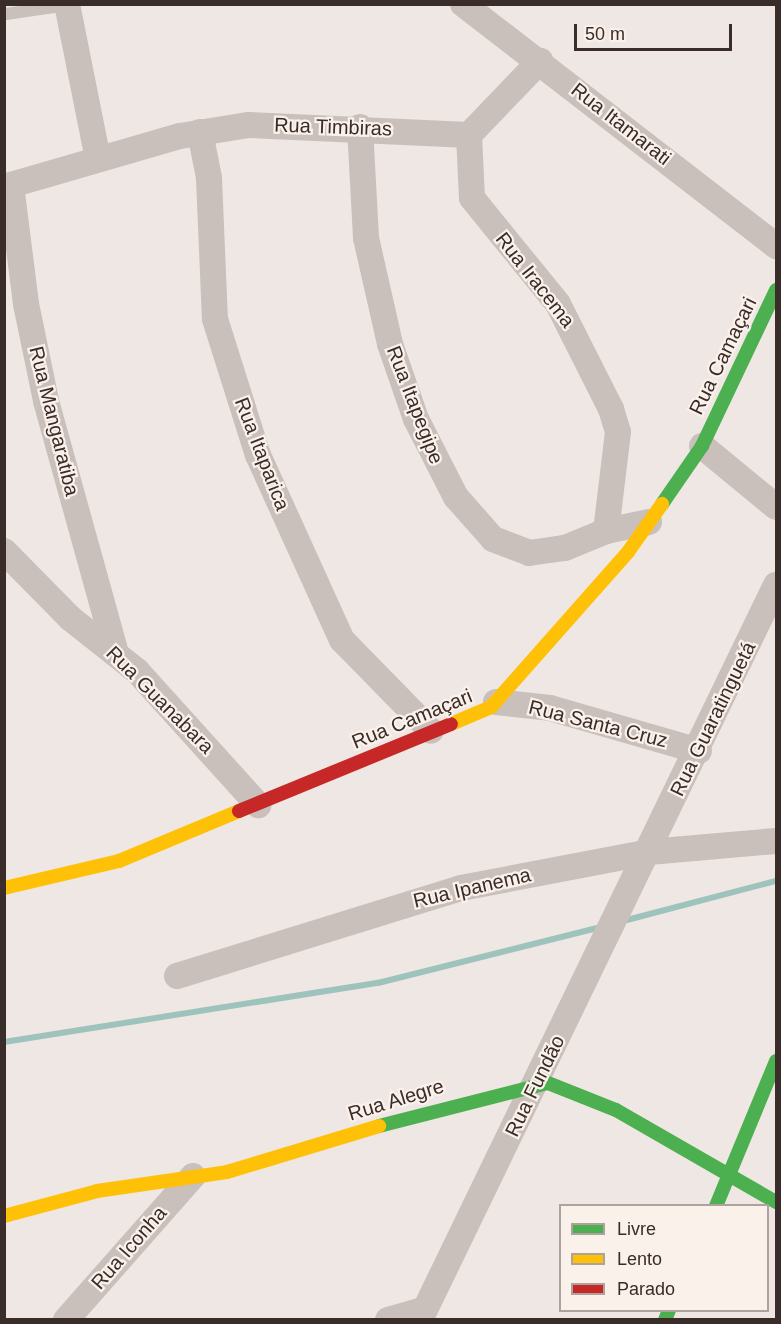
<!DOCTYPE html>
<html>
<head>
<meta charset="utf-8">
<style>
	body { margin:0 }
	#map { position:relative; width:781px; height:1324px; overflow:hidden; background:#efe7e3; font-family:Helvetica,sans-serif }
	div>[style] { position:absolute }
	.stream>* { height:6px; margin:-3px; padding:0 3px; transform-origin:3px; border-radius:3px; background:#9ec3bd }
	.lane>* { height:12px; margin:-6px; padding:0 6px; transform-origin:6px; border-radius:6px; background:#c9c0bc }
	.street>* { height:26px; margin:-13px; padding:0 13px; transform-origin:13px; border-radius:13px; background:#c9c0bc }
	.fast>* { height:14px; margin:-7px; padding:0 7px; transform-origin:7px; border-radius:7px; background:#4caf50 }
	.slow>* { height:14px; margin:-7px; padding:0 7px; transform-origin:7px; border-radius:7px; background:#ffc107 }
	.jam>* { height:14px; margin:-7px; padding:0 7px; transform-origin:7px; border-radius:7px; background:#c62828 }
	span { translate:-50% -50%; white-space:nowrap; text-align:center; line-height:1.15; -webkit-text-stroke:4.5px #fbf1eb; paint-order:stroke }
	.street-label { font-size:20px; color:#3a2c29 }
	.frame { position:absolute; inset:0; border:6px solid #3a2c29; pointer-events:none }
	.legend { position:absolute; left:559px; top:1204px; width:210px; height:108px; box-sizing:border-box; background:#fbf1eb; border:2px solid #aea29d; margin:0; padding:8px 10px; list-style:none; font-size:18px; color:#3a2c29 }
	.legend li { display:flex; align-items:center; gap:12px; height:30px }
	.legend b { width:30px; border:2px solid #aea29d }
	.scale { position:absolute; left:574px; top:24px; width:158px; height:27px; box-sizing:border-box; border:3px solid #3a2c29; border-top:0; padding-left:8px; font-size:18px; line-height:21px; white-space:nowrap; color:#3a2c29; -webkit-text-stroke:4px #fbf1eb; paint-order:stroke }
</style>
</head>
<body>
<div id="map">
	<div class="stream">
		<div style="left:623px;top:921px;width:158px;rotate:-14.7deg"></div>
		<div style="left:4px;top:1042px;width:379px;rotate:-9deg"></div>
		<div style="left:378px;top:983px;width:230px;rotate:-14.1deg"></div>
	</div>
	<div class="lane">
		<div style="left:6px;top:14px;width:62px;rotate:-8.4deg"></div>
	</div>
	<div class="street">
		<div style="left:67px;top:4px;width:158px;rotate:78.7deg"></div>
		<div style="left:463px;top:4px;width:396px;rotate:37.7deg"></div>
		<div style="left:360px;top:127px;width:111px;rotate:86.9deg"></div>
		<div style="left:366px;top:238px;width:109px;rotate:77.2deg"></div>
		<div style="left:390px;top:344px;width:79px;rotate:70.9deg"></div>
		<div style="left:416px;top:419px;width:88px;rotate:62.9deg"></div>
		<div style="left:456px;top:497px;width:56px;rotate:48.6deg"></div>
		<div style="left:493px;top:539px;width:39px;rotate:21deg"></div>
		<div style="left:529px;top:553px;width:36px;rotate:-8deg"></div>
		<div style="left:565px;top:548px;width:44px;rotate:-22.5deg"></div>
		<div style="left:606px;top:531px;width:44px;rotate:-11.8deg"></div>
		<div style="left:200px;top:132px;width:47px;rotate:78.9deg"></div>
		<div style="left:209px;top:178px;width:141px;rotate:87.6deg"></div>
		<div style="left:215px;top:319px;width:143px;rotate:72.5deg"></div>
		<div style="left:258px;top:455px;width:203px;rotate:65.6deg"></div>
		<div style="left:342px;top:640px;width:127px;rotate:45.6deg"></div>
		<div style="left:469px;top:135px;width:63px;rotate:87.3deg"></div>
		<div style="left:472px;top:198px;width:136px;rotate:50.9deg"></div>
		<div style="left:558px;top:304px;width:118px;rotate:63.2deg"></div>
		<div style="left:611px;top:409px;width:24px;rotate:73deg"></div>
		<div style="left:618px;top:432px;width:100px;rotate:96.9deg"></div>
		<div style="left:469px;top:135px;width:103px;rotate:-46.2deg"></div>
		<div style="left:11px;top:185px;width:120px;rotate:82.8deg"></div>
		<div style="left:26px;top:304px;width:99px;rotate:78.3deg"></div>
		<div style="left:46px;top:401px;width:262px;rotate:74.5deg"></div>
		<div style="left:4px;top:187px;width:183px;rotate:-16.2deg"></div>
		<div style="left:180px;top:136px;width:70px;rotate:-9.1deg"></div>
		<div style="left:249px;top:125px;width:220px;rotate:2.6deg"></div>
		<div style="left:702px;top:446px;width:96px;rotate:39.5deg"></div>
		<div style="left:4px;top:551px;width:94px;rotate:45.4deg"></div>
		<div style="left:70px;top:618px;width:85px;rotate:38.3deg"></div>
		<div style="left:137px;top:671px;width:181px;rotate:47.9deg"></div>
		<div style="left:496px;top:702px;width:54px;rotate:6.3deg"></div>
		<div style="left:550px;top:708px;width:155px;rotate:16.1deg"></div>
		<div style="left:177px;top:976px;width:297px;rotate:-17.2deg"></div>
		<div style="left:461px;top:888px;width:191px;rotate:-10.8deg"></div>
		<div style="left:649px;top:852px;width:127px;rotate:-5deg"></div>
		<div style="left:66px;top:1320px;width:192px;rotate:-48.6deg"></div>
		<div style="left:388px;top:1320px;width:37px;rotate:-16deg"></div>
		<div style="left:420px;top:1320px;width:817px;rotate:-64.16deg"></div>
	</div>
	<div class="fast">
		<div style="left:662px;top:504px;width:70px;rotate:-55.4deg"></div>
		<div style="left:702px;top:446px;width:173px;rotate:-64.6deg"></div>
		<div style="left:379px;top:1126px;width:174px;rotate:-14.3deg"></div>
		<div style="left:548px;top:1083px;width:73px;rotate:21.7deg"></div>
		<div style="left:616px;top:1110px;width:185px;rotate:29.9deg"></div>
		<div style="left:716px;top:1206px;width:157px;rotate:-67.5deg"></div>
		<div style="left:665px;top:1320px;width:11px;rotate:-68deg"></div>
	</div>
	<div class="slow">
		<div style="left:451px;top:724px;width:43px;rotate:-23deg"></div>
		<div style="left:491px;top:707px;width:207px;rotate:-48.5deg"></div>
		<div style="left:628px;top:552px;width:59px;rotate:-54.7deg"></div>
		<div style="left:4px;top:888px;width:118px;rotate:-13.2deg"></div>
		<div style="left:119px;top:861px;width:130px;rotate:-22.6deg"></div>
		<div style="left:4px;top:1216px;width:96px;rotate:-15deg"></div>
		<div style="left:97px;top:1191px;width:131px;rotate:-8.3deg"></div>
		<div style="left:227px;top:1172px;width:159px;rotate:-16.8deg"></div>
	</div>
	<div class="jam">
		<div style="left:239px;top:811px;width:229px;rotate:-22.3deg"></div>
	</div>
	<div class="street-label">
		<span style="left:621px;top:124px;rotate:38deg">Rua Itamarati</span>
		<span style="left:333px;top:127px;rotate:2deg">Rua Timbiras</span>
		<span style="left:535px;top:280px;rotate:52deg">Rua Iracema</span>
		<span style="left:723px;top:356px;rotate:-64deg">Rua Camaçari</span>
		<span style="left:415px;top:405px;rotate:69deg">Rua Itapegipe</span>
		<span style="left:54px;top:421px;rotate:76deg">Rua Mangaratiba</span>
		<span style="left:262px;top:454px;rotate:69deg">Rua Itaparica</span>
		<span style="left:160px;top:700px;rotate:45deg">Rua Guanabara</span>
		<span style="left:412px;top:719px;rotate:-22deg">Rua Camaçari</span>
		<span style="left:713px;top:719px;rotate:-64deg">Rua Guaratinguetá</span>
		<span style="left:598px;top:724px;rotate:14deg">Rua Santa Cruz</span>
		<span style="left:472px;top:888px;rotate:-13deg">Rua Ipanema</span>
		<span style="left:535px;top:1086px;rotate:-64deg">Rua Fundão</span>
		<span style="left:396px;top:1100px;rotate:-17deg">Rua Alegre</span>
		<span style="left:129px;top:1248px;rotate:-49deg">Rua Iconha</span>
	</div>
	<div class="frame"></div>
	<ul class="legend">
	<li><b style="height:8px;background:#4caf50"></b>Livre</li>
	<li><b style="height:8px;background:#ffc107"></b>Lento</li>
	<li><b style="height:8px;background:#c62828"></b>Parado</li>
	</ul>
	<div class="scale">50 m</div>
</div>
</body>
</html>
